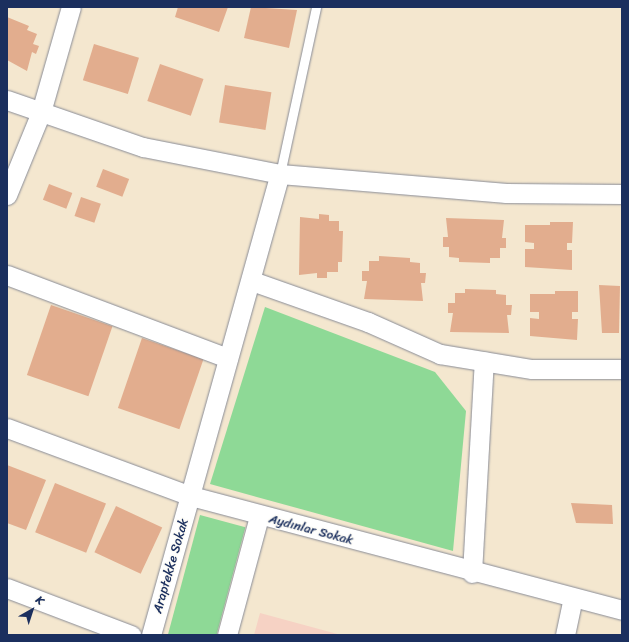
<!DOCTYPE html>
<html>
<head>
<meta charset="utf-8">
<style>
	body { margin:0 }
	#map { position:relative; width:629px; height:642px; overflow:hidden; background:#f4e7cf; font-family:Sriracha,sans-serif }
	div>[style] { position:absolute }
	.built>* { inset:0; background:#f6d2c4 }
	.green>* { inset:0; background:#8ed996; transform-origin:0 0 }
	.building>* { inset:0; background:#e2ad8e; transform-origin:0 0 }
	.roads { filter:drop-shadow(0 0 1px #888b96) drop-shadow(0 0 1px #888b96) }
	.service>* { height:9px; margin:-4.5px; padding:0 4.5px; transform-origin:4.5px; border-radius:4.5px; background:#fff }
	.minor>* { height:19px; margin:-9.5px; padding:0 9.5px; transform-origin:9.5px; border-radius:9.5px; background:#fff }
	span { translate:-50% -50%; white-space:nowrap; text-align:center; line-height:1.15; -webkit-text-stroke:3px #fdfcf7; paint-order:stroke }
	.street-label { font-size:13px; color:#1b2f5e }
	.frame { position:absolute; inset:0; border:8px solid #1b2f5e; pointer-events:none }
	.north { position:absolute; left:12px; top:590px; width:40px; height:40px; -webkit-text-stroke:3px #fdfcf7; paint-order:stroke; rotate:39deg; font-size:11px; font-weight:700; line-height:16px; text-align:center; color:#1b2f5e }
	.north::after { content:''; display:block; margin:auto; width:14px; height:18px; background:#1b2f5e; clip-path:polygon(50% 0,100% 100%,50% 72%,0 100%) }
</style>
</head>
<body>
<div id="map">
	<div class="built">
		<div style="clip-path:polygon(260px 613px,341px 635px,254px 635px)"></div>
	</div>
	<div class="green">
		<div style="clip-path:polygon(265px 307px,435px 372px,466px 411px,453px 551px,210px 484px)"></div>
		<div style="left:200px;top:515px;width:47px;height:124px;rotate:15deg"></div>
	</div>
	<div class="building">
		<div style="clip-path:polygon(178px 7px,228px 7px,219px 32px,175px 17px)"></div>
		<div style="clip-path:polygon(251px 7px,297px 10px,289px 48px,244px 38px)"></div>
		<div style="clip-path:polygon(7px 17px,29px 26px,27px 30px,37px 34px,33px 44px,39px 46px,36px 54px,32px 52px,27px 71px,7px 60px)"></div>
		<div style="left:94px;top:44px;width:47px;height:38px;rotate:17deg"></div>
		<div style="left:160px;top:64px;width:46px;height:39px;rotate:19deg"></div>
		<div style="left:225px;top:85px;width:47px;height:38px;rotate:9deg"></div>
		<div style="left:103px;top:169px;width:28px;height:19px;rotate:21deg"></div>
		<div style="left:49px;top:184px;width:25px;height:17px;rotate:21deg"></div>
		<div style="left:81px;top:197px;width:21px;height:20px;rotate:19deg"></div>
		<div style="clip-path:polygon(319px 214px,329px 215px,329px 221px,339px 221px,339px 231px,343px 231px,342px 262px,338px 262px,338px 272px,327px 272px,327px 278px,317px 278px,317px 273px,299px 275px,300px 217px,319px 219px)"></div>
		<div style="clip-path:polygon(446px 218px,504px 220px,502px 238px,506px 238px,506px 248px,500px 248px,500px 258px,490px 258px,490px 263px,459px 262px,459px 258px,449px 257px,449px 247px,443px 247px,443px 237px,448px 237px)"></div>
		<div style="clip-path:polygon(550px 222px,573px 222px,572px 243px,567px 243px,567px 250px,572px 250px,572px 270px,525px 267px,525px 249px,534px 249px,534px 243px,525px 242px,525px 225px,550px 225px)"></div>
		<div style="clip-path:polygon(379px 256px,410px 258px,410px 262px,420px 263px,420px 273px,426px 273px,425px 283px,421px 283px,423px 301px,364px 299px,367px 281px,362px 281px,362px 271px,369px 271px,369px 261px,379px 261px)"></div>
		<div style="clip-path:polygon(599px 285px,620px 286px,619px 333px,602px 333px)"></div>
		<div style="clip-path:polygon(465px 289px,496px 290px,496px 294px,506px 295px,506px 305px,512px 305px,511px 315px,507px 315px,509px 333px,450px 332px,453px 313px,448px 313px,448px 303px,455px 303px,455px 293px,465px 293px)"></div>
		<div style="clip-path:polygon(555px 291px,578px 291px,578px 312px,572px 312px,572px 319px,578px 319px,577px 340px,530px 336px,530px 318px,539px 319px,539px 312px,530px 312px,530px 294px,555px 294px)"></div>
		<div style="left:51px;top:305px;width:65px;height:74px;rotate:19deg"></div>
		<div style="left:142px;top:338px;width:65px;height:74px;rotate:19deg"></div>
		<div style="clip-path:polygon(7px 465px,46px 480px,26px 530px,7px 523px)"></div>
		<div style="left:55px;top:483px;width:55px;height:53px;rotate:22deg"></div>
		<div style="clip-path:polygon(571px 503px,612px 505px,613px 524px,576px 523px)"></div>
		<div style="left:116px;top:506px;width:51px;height:51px;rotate:25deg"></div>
	</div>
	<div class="roads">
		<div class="service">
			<div style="left:280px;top:174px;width:171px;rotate:-77.8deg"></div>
		</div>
		<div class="minor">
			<div style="left:7px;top:100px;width:144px;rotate:19.1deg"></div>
			<div style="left:143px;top:147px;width:140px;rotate:11.1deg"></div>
			<div style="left:280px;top:174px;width:227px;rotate:4.8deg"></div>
			<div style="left:506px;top:193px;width:116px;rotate:0.5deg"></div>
			<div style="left:7px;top:195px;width:90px;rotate:-67.7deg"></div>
			<div style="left:41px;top:112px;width:109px;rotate:-74.1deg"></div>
			<div style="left:7px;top:275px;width:236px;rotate:20.6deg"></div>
			<div style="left:252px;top:281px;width:123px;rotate:19.5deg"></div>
			<div style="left:368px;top:322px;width:79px;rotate:24deg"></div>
			<div style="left:440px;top:354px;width:93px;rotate:9.3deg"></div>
			<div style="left:532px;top:369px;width:90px"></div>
			<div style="left:7px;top:428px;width:196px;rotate:20.3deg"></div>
			<div style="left:191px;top:496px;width:446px;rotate:14.8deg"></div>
			<div style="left:472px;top:573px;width:212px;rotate:-86.8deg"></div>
			<div style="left:7px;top:588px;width:133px;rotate:20.8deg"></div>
			<div style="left:151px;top:635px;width:479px;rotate:-74.4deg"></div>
			<div style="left:227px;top:635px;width:123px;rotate:-74.9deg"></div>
			<div style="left:565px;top:635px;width:38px;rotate:-78deg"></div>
		</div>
	</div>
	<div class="street-label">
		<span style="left:311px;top:530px;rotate:15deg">Aydınlar Sokak</span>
		<span style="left:171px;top:566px;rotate:-74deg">Araptekke Sokak</span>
	</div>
	<div class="frame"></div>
	<div class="north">K</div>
</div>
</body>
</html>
